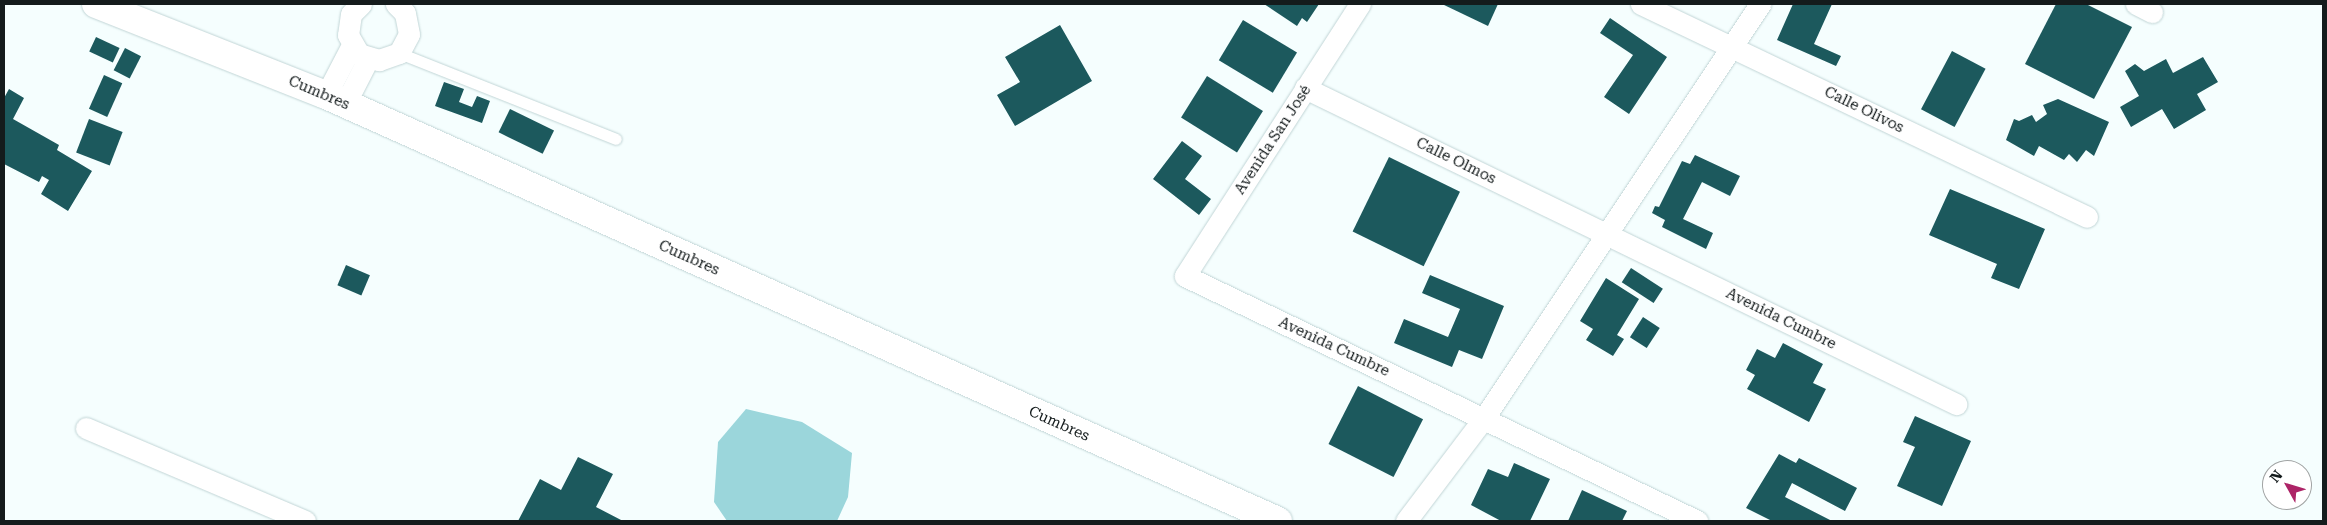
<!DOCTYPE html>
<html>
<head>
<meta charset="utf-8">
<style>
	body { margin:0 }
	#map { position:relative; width:2327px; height:525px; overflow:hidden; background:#f5fefe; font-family:"Roboto Serif",serif }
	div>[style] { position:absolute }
	.water>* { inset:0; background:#9bd6db }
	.building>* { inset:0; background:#1c595d; transform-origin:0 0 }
	.roads { filter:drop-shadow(0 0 1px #c1d5d6) drop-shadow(0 0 1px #c1d5d6) }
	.lane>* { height:11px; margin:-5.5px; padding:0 5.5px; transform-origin:5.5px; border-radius:5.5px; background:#fff }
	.street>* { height:21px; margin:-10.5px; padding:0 10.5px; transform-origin:10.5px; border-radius:10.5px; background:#fff }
	.secondary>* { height:28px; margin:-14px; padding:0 14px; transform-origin:14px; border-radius:14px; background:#fff }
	span { translate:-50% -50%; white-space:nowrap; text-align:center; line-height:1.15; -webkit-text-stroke:5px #fff; paint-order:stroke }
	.street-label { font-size:15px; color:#141b1c }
	.frame { position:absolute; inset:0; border:5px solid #141b1c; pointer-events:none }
	.north { position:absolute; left:2262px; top:460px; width:50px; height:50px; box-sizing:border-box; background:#fff; border:1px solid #a1a4a4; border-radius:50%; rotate:309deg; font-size:14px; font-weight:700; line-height:20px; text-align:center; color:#141b1c }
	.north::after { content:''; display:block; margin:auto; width:18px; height:22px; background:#ad2467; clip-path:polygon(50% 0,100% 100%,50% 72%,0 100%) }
</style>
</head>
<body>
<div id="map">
	<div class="water">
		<div style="clip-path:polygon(746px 409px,802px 422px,852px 453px,848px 497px,837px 521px,727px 521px,714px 502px,718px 442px)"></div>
	</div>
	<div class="building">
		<div style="clip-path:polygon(1264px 4px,1319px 4px,1307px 22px,1302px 18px,1297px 26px)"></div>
		<div style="clip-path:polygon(1442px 4px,1498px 4px,1488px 26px)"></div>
		<div style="clip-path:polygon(1793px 4px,1832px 4px,1814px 44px,1841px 56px,1836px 66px,1777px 40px)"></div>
		<div style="clip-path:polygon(2056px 4px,2086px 4px,2132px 27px,2094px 99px,2025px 64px)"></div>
		<div style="clip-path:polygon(1610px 18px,1667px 57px,1629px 114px,1604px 97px,1633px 55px,1600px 33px)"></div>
		<div style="left:1243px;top:20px;width:63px;height:47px;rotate:31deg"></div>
		<div style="clip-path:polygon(1060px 25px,1092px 81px,1015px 126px,997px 95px,1020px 82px,1005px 57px)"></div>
		<div style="left:96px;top:37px;width:26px;height:16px;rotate:25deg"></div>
		<div style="left:125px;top:48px;width:18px;height:25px;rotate:27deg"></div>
		<div style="left:1952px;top:51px;width:38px;height:66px;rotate:28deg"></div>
		<div style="clip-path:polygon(2203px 57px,2218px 82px,2197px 94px,2206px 110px,2174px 129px,2162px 109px,2131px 127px,2120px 107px,2139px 96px,2125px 71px,2135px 64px,2144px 71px,2166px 59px,2173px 73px)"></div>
		<div style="left:104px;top:75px;width:20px;height:37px;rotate:24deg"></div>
		<div style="left:1207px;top:76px;width:66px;height:49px;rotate:32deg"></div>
		<div style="clip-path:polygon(444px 82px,464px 89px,459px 102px,472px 107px,477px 96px,490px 101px,482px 123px,435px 106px)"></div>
		<div style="clip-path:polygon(9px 89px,24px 98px,13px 119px,59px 145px,57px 150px,92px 171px,68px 211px,41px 194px,49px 180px,42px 176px,39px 182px,4px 164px,4px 98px)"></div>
		<div style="clip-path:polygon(2058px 99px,2109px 122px,2094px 156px,2086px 150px,2077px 162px,2069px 154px,2064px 160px,2039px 146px,2034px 156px,2006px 140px,2014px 119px,2019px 121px,2032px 115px,2036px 122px,2047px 114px,2043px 105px)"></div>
		<div style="left:510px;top:109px;width:49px;height:26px;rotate:26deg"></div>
		<div style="left:89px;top:119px;width:36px;height:36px;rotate:21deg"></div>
		<div style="clip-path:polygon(1182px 141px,1202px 156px,1185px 179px,1211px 199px,1199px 215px,1153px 179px)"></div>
		<div style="clip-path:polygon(1695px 155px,1740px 176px,1730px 196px,1702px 182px,1683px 219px,1713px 233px,1706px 249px,1662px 227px,1665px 220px,1652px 213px,1655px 206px,1659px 207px,1682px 161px,1690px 164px)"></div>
		<div style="left:1389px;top:157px;width:79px;height:83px;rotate:26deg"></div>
		<div style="clip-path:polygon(1950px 189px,2045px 229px,2019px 289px,1991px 278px,1997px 264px,1929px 235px)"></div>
		<div style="left:346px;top:265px;width:26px;height:22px;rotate:23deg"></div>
		<div style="left:1631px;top:268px;width:38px;height:17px;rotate:33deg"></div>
		<div style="clip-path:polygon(1430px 275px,1504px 306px,1482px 359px,1459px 350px,1452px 367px,1394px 343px,1404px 319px,1448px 337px,1460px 309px,1422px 293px)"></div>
		<div style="clip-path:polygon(1606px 278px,1639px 299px,1617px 335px,1624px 339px,1613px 356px,1586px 340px,1593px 329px,1580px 321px)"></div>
		<div style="left:1643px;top:317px;width:20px;height:24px;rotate:33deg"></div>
		<div style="clip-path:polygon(1783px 343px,1823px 364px,1813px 383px,1826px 389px,1809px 422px,1747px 389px,1755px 375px,1746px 370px,1757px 349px,1775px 358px)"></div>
		<div style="left:1358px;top:386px;width:73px;height:65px;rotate:27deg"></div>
		<div style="clip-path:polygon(1915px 416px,1971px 441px,1942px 506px,1897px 486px,1915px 447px,1903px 442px)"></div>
		<div style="clip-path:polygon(1779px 454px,1796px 463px,1799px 458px,1857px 488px,1845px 511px,1792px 483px,1785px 497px,1832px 521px,1772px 521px,1746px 508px)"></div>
		<div style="clip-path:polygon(578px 457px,613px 474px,596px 507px,623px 521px,518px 521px,540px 479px,561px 490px)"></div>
		<div style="clip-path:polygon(1514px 463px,1550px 479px,1530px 521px,1501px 521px,1471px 505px,1488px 469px,1508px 477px)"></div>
		<div style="clip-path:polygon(1582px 490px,1627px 511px,1622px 521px,1568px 521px)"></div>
	</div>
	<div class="roads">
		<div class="lane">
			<div style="left:399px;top:53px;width:233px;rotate:21.6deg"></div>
		</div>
		<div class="street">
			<div style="left:361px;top:4px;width:14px;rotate:135deg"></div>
			<div style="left:351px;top:14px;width:21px;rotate:98deg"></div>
			<div style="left:348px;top:35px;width:22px;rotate:60deg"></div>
			<div style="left:359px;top:54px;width:21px;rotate:17deg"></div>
			<div style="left:379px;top:60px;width:21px;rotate:-19deg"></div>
			<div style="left:399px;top:53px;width:21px;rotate:-62deg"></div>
			<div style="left:409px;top:34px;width:21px;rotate:-101deg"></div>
			<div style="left:405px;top:13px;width:13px;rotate:-135deg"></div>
			<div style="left:1360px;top:4px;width:323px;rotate:122.8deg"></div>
			<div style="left:1185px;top:276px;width:568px;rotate:25.57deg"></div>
			<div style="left:1641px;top:4px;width:494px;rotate:25.5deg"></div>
			<div style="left:2136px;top:4px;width:18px;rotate:27deg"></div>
			<div style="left:1305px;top:88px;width:724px;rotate:25.89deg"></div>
			<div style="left:326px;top:95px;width:56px;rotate:-62.5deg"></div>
			<div style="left:345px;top:104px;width:51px;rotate:-62.9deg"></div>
			<div style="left:86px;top:428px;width:238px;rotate:23deg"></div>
			<div style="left:1406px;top:521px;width:129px;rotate:-52.9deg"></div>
			<div style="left:1484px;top:418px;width:498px;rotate:-56.3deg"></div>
		</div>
		<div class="secondary">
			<div style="left:96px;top:4px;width:247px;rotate:21.6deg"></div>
			<div style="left:326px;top:95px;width:1043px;rotate:24.11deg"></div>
		</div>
	</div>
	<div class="street-label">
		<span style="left:319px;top:93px;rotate:23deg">Cumbres</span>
		<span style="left:1864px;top:110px;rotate:26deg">Calle Olivos</span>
		<span style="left:1273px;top:140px;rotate:-57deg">Avenida San José</span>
		<span style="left:1456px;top:161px;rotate:26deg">Calle Olmos</span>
		<span style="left:689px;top:258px;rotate:24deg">Cumbres</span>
		<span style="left:1781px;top:319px;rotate:26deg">Avenida Cumbre</span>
		<span style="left:1334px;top:347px;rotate:25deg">Avenida Cumbre</span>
		<span style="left:1059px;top:424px;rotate:24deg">Cumbres</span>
	</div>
	<div class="frame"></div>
	<div class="north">N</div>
</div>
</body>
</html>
